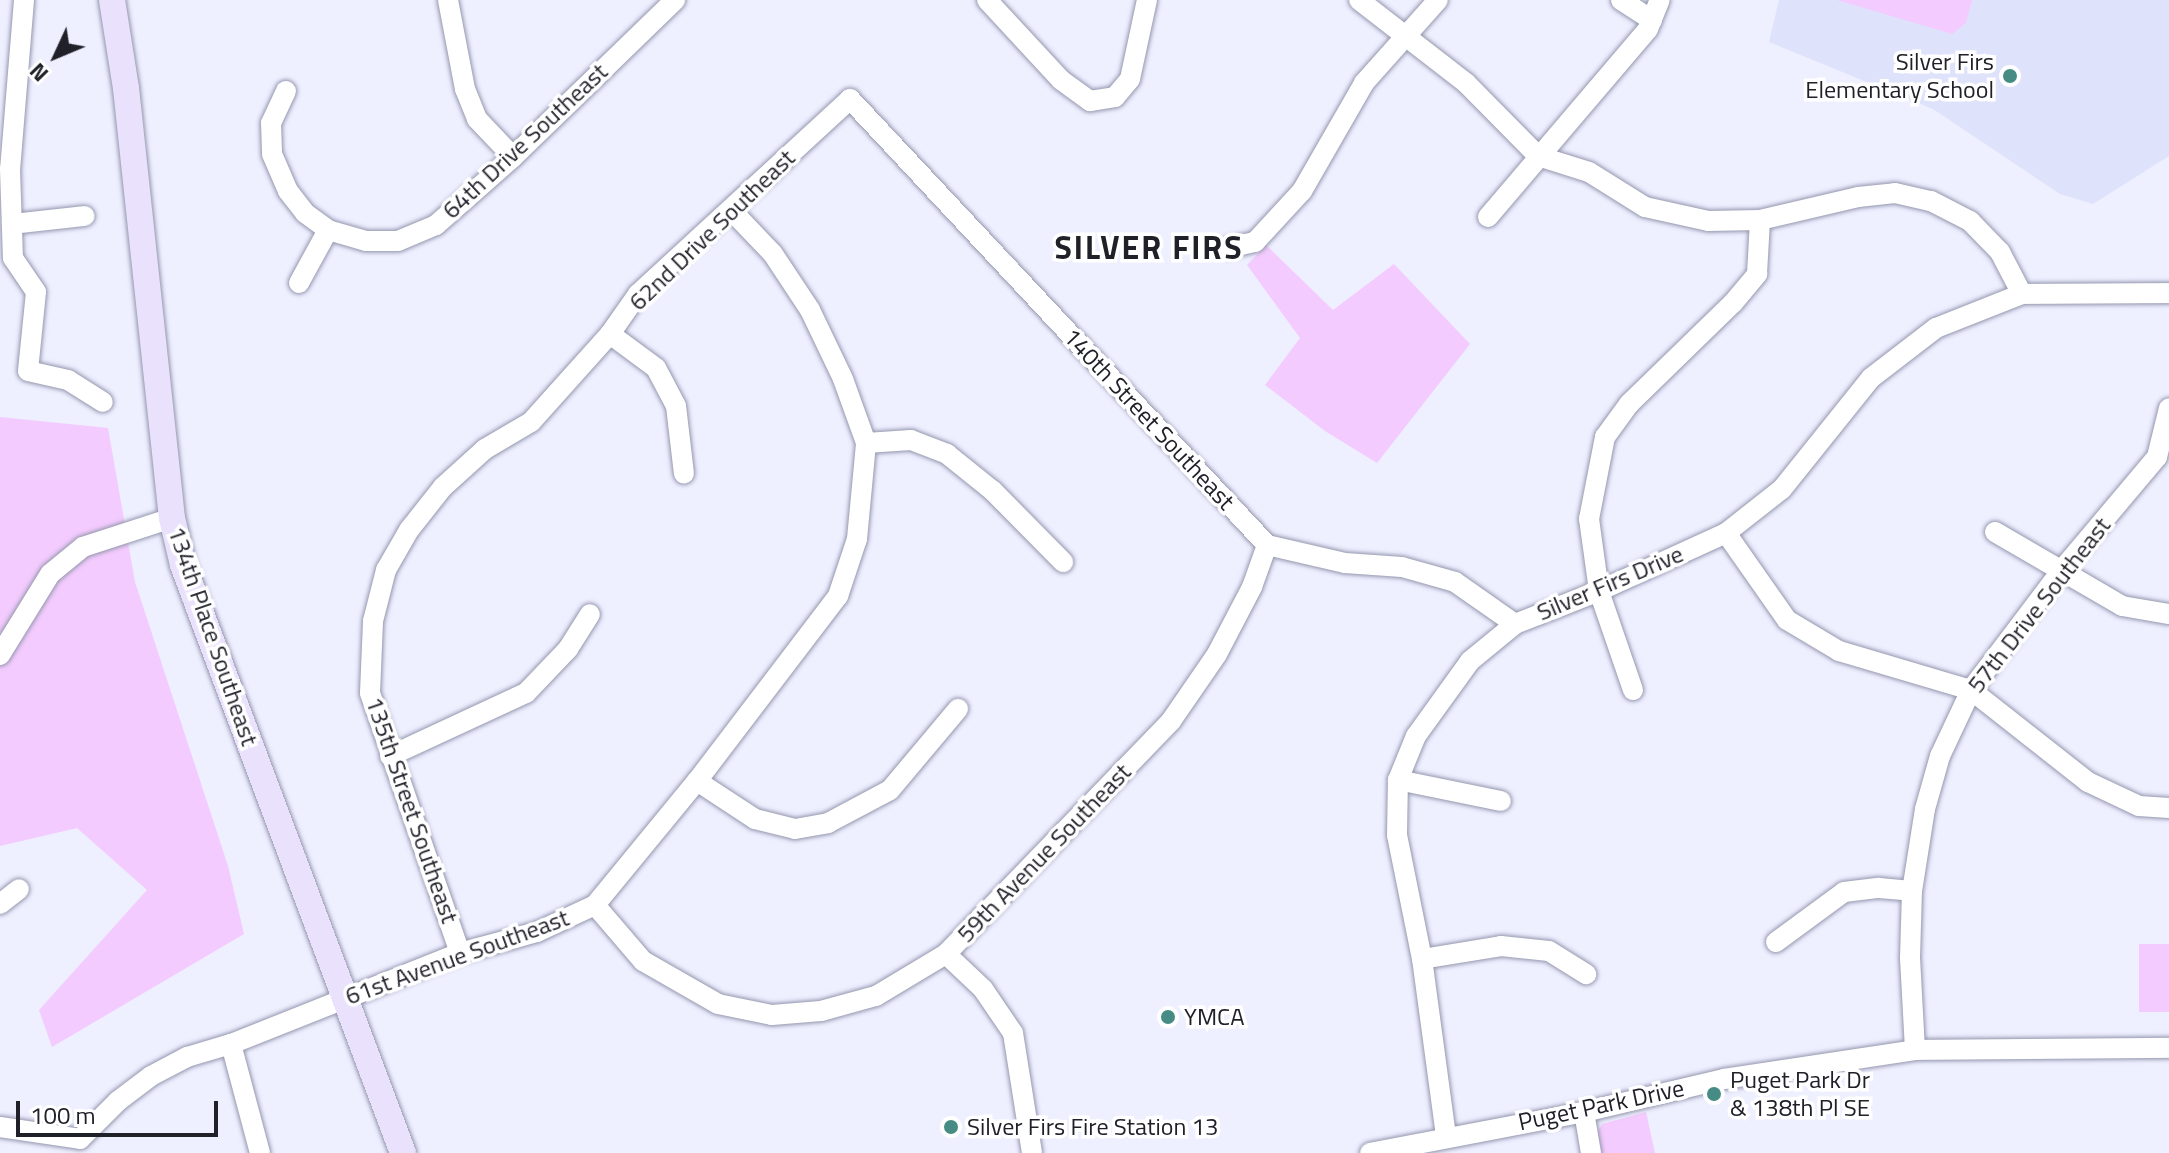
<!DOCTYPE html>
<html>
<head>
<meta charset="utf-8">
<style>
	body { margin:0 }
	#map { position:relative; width:2169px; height:1153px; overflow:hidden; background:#eeefff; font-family:"Titillium Web",sans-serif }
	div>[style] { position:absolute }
	.built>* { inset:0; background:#dfe2fb }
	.green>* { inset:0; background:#f4cbfe; transform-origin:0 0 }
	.roads { filter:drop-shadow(0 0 2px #9497ae) drop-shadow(0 0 2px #9497ae) }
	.minor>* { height:20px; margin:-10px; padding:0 10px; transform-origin:10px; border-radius:10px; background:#fff }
	.major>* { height:26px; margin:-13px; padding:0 13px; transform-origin:13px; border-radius:13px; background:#eae1fc }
	.dots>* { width:22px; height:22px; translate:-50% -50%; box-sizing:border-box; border:4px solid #fff; border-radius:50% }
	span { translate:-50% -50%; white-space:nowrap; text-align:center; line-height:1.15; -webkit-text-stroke:7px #fff; paint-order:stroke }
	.poi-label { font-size:24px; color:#202029 }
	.right { translate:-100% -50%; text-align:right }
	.left { translate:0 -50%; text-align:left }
	.street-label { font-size:24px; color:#202029 }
	.district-label { font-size:32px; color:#202029; font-weight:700; letter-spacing:2px }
	.north { position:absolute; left:16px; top:16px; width:80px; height:80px; -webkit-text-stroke:6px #fff; paint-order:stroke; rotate:226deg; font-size:22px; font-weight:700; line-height:32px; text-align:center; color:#202029 }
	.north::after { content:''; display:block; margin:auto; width:28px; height:36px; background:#202029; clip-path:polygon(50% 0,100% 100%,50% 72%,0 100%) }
	.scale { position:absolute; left:16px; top:1101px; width:202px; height:36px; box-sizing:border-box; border:4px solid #202029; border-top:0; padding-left:10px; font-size:24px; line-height:28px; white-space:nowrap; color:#202029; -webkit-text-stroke:6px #fff; paint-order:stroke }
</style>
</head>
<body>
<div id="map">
	<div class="built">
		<div style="clip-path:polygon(1779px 0,2169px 0,2169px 156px,2093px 204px,2060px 194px,1933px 109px,1769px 42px)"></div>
	</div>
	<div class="green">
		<div style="clip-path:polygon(1837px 0,1972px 0,1966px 23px,1952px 34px)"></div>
		<div style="clip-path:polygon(1266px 245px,1333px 310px,1394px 264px,1470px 344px,1377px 463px,1325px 431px,1265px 385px,1300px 338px,1247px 265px)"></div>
		<div style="clip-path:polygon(0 417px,108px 428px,135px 582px,228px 866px,244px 934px,52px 1047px,39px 1010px,147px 890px,77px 828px,0 846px)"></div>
		<div style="left:2139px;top:944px;width:30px;height:68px"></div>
		<div style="clip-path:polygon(1646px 1112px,1655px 1153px,1601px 1153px,1596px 1135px,1602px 1124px)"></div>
	</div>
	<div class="roads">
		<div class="minor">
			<div style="left:24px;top:0;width:170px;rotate:94.7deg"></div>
			<div style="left:10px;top:169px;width:89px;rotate:88.1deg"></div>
			<div style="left:13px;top:258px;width:41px;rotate:55.9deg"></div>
			<div style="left:36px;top:292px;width:79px;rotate:95.8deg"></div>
			<div style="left:28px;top:371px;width:41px;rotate:12.7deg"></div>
			<div style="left:68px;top:380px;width:41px;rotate:32.2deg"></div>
			<div style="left:448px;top:0;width:91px;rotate:79.2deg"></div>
			<div style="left:465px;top:89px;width:32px;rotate:68deg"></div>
			<div style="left:477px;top:119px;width:52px;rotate:46.5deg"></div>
			<div style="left:987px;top:0;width:109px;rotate:47.2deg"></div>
			<div style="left:1061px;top:80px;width:36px;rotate:36deg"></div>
			<div style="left:1090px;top:101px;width:25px;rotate:-9deg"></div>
			<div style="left:1115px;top:97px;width:23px;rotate:-50deg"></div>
			<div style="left:1130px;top:79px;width:81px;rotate:-77.9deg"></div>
			<div style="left:1359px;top:0;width:135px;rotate:37.8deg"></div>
			<div style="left:1466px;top:83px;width:103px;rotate:45.4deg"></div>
			<div style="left:1538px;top:156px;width:53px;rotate:17.4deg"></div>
			<div style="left:1589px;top:172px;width:66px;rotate:32deg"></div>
			<div style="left:1645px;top:207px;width:65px;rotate:12.5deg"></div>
			<div style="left:1708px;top:221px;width:52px;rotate:-1.1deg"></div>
			<div style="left:1760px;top:220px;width:101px;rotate:-13.2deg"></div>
			<div style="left:1858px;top:197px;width:37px;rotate:-6deg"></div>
			<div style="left:1895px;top:193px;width:37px;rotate:13deg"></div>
			<div style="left:1931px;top:201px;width:44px;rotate:27.1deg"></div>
			<div style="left:1970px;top:221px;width:43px;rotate:45.9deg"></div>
			<div style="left:2000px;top:252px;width:47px;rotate:62.4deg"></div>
			<div style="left:1621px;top:0;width:37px;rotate:33deg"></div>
			<div style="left:286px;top:91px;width:35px;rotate:115deg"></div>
			<div style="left:271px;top:123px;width:31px;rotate:88deg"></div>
			<div style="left:272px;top:154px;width:40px;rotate:66.6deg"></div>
			<div style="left:288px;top:191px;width:28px;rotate:52deg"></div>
			<div style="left:305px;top:213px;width:29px;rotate:36deg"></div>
			<div style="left:328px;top:230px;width:40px;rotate:16deg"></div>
			<div style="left:366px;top:241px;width:32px"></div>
			<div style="left:398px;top:241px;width:41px;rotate:-22.8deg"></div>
			<div style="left:436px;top:225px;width:103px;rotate:-41.4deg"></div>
			<div style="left:513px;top:157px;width:226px;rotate:-44.1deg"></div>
			<div style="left:732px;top:211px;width:59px;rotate:46.4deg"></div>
			<div style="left:773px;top:254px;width:67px;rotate:56.5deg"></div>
			<div style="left:810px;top:310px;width:76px;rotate:64.4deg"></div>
			<div style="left:843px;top:379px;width:68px;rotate:70.2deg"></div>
			<div style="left:866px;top:443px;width:45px;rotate:-3.8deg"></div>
			<div style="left:911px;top:440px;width:39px;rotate:21deg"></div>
			<div style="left:947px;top:454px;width:59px;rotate:38.8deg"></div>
			<div style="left:993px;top:491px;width:100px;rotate:45.4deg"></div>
			<div style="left:1488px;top:217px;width:247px;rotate:-49.6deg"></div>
			<div style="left:1648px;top:29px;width:31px;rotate:-68deg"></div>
			<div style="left:12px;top:224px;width:73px;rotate:-6.3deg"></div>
			<div style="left:1228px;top:248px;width:28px;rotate:-13deg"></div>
			<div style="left:1255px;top:242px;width:69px;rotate:-47.3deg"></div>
			<div style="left:1302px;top:191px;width:125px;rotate:-60.1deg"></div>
			<div style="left:1364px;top:83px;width:111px;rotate:-48.3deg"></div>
			<div style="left:299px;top:283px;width:60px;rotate:-61.3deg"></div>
			<div style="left:610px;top:334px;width:57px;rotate:36.5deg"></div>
			<div style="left:656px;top:368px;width:43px;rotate:62.2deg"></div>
			<div style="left:676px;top:406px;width:68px;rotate:83.3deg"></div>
			<div style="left:1995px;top:532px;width:147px;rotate:30.2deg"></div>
			<div style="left:2122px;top:606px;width:48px;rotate:9.7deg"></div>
			<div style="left:1726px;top:533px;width:106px;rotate:55deg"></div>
			<div style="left:1787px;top:620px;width:61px;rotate:30.8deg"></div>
			<div style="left:1839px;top:651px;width:138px;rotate:16.5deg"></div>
			<div style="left:1971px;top:690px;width:149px;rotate:38.2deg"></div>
			<div style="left:2088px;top:782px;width:56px;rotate:25.2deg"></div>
			<div style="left:2139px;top:806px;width:30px;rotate:4deg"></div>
			<div style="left:0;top:655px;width:95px;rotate:-58.3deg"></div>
			<div style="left:50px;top:574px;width:43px;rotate:-39.3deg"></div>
			<div style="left:83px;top:547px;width:94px;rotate:-18deg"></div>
			<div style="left:1633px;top:690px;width:105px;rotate:-109deg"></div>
			<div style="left:1599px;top:591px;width:73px;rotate:-97.9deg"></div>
			<div style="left:1589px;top:519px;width:84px;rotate:-79deg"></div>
			<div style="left:1605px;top:437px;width:41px;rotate:-54deg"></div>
			<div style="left:1629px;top:404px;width:145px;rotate:-44.2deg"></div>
			<div style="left:1733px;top:303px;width:38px;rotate:-50deg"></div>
			<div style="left:1757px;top:274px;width:54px;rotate:-86.8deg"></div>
			<div style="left:390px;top:756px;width:150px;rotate:-24.9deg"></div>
			<div style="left:526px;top:693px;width:61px;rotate:-46.3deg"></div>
			<div style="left:568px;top:649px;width:41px;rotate:-57.8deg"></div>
			<div style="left:1398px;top:780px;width:105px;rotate:11.5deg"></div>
			<div style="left:697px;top:781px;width:69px;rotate:33.2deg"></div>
			<div style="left:755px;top:819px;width:41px;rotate:14deg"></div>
			<div style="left:795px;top:829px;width:34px;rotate:-10deg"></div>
			<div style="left:828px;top:823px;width:70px;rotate:-28deg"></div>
			<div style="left:890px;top:790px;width:106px;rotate:-50deg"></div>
			<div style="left:0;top:904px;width:24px;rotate:-38deg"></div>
			<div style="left:595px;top:905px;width:74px;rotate:49.4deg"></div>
			<div style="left:643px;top:961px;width:86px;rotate:29.8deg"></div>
			<div style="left:718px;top:1004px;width:55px;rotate:11.5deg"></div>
			<div style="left:772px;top:1015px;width:49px;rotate:-4.7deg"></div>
			<div style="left:821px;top:1011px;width:57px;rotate:-15.3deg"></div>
			<div style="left:876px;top:996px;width:82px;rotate:-31deg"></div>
			<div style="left:946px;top:954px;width:324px;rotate:-46deg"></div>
			<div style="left:1171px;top:721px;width:81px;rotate:-55.5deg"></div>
			<div style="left:1217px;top:654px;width:76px;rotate:-62.4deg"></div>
			<div style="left:1252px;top:587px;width:45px;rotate:-70.3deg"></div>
			<div style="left:1776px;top:942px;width:84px;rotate:-36.3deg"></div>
			<div style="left:1844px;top:892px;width:35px;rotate:-7deg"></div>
			<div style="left:1879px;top:888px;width:33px;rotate:5deg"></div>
			<div style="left:460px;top:953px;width:275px;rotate:-109.1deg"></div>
			<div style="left:370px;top:693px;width:72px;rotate:-87.6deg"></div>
			<div style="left:373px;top:621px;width:53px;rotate:-75.7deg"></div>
			<div style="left:386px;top:570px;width:46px;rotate:-60.1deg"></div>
			<div style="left:409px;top:530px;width:55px;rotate:-51.7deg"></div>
			<div style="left:443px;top:487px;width:57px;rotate:-42.1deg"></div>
			<div style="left:485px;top:449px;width:53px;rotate:-30.4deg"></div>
			<div style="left:531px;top:422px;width:118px;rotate:-48.1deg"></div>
			<div style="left:610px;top:334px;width:49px;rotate:-55deg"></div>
			<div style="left:638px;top:294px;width:288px;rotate:-42.6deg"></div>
			<div style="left:850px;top:99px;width:611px;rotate:46.92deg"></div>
			<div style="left:1267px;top:545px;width:80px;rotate:13deg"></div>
			<div style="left:1345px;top:563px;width:57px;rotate:4deg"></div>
			<div style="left:1402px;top:567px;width:55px;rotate:15.8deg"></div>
			<div style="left:1455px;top:582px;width:73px;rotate:35deg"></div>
			<div style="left:946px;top:954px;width:51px;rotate:43.4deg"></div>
			<div style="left:983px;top:989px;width:53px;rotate:55.7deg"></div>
			<div style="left:1013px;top:1033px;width:121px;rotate:81deg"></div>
			<div style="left:1422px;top:959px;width:80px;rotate:-9.3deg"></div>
			<div style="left:1501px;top:946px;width:48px;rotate:5.9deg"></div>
			<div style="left:1549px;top:951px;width:44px;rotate:31.9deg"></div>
			<div style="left:231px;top:1044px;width:113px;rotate:75.1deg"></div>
			<div style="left:1915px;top:1050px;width:92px;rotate:-93.1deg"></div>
			<div style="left:1910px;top:958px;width:67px;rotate:-88.3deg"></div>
			<div style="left:1912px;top:891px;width:83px;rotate:-81deg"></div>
			<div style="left:1925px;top:809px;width:55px;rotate:-74.2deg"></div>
			<div style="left:1940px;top:756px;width:73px;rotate:-64.8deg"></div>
			<div style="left:1971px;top:690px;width:149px;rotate:-52.9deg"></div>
			<div style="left:2061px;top:571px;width:149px;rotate:-49.9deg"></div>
			<div style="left:2157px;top:457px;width:50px;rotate:-76.2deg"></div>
			<div style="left:1584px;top:1112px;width:42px;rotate:80.3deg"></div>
			<div style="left:0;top:1127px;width:81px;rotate:8.5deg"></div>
			<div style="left:80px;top:1139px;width:54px;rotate:-45deg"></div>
			<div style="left:118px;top:1101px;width:41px;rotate:-37.1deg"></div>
			<div style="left:151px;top:1076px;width:41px;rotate:-27.8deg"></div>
			<div style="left:187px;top:1057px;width:46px;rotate:-16.5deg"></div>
			<div style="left:231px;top:1044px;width:246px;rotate:-21.7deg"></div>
			<div style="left:460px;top:953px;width:80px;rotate:-15.3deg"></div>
			<div style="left:537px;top:932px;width:64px;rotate:-25deg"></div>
			<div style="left:595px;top:905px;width:161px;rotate:-50.6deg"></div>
			<div style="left:697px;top:781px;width:233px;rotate:-52.7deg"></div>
			<div style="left:838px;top:596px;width:60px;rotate:-71.6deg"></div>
			<div style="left:857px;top:539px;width:96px;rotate:-84.6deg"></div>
			<div style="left:1446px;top:1136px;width:179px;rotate:-97.7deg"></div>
			<div style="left:1422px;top:959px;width:126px;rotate:-101.4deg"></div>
			<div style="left:1397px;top:835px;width:55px;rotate:-89deg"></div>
			<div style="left:1398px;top:780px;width:48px;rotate:-67.8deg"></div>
			<div style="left:1416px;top:736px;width:92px;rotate:-54.2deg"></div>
			<div style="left:1470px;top:661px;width:58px;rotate:-39.4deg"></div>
			<div style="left:1515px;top:624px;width:90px;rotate:-21.4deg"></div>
			<div style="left:1599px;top:591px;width:140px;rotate:-24.5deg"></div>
			<div style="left:1726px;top:533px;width:71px;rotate:-38.2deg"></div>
			<div style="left:1782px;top:489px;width:142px;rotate:-51.3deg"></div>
			<div style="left:1871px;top:378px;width:82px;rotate:-37.6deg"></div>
			<div style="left:1936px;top:328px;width:92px;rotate:-21.6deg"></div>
			<div style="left:2022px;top:294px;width:147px;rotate:-0.4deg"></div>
			<div style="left:1370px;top:1153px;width:218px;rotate:-10.8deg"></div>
			<div style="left:1584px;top:1112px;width:144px;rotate:-13.3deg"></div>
			<div style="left:1724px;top:1079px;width:193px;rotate:-8.6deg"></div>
			<div style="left:1915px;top:1050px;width:254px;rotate:-0.5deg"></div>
		</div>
		<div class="major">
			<div style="left:112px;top:0;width:89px;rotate:81deg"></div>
			<div style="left:126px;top:88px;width:432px;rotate:83.9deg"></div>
			<div style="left:172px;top:518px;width:48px;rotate:76.8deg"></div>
			<div style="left:183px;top:565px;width:628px;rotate:69.49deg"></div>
		</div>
	</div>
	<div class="dots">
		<div style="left:2010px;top:76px;background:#468c84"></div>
		<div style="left:1168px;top:1017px;background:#468c84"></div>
		<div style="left:1714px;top:1094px;background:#468c84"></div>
		<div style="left:951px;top:1127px;background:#468c84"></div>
	</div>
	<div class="poi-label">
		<span class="right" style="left:1994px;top:76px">Silver Firs<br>Elementary School</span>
		<span class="left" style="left:1184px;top:1017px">YMCA</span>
		<span class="left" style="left:1730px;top:1094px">Puget Park Dr<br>&amp; 138th Pl SE</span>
		<span class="left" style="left:967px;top:1127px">Silver Firs Fire Station 13</span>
	</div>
	<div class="street-label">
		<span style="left:525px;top:141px;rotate:-43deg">64th Drive Southeast</span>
		<span style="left:712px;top:230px;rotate:-44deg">62nd Drive Southeast</span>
		<span style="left:1149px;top:419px;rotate:47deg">140th Street Southeast</span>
		<span style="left:1610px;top:583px;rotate:-23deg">Silver Firs Drive</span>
		<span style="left:2039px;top:605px;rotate:-52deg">57th Drive Southeast</span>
		<span style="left:213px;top:636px;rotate:71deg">134th Place Southeast</span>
		<span style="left:412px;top:810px;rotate:71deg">135th Street Southeast</span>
		<span style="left:1044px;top:853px;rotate:-46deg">59th Avenue Southeast</span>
		<span style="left:457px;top:957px;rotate:-20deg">61st Avenue Southeast</span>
		<span style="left:1601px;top:1105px;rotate:-12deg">Puget Park Drive</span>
	</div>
	<div class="district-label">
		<span style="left:1149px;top:247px">SILVER FIRS</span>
	</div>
	<div class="north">N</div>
	<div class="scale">100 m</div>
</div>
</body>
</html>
